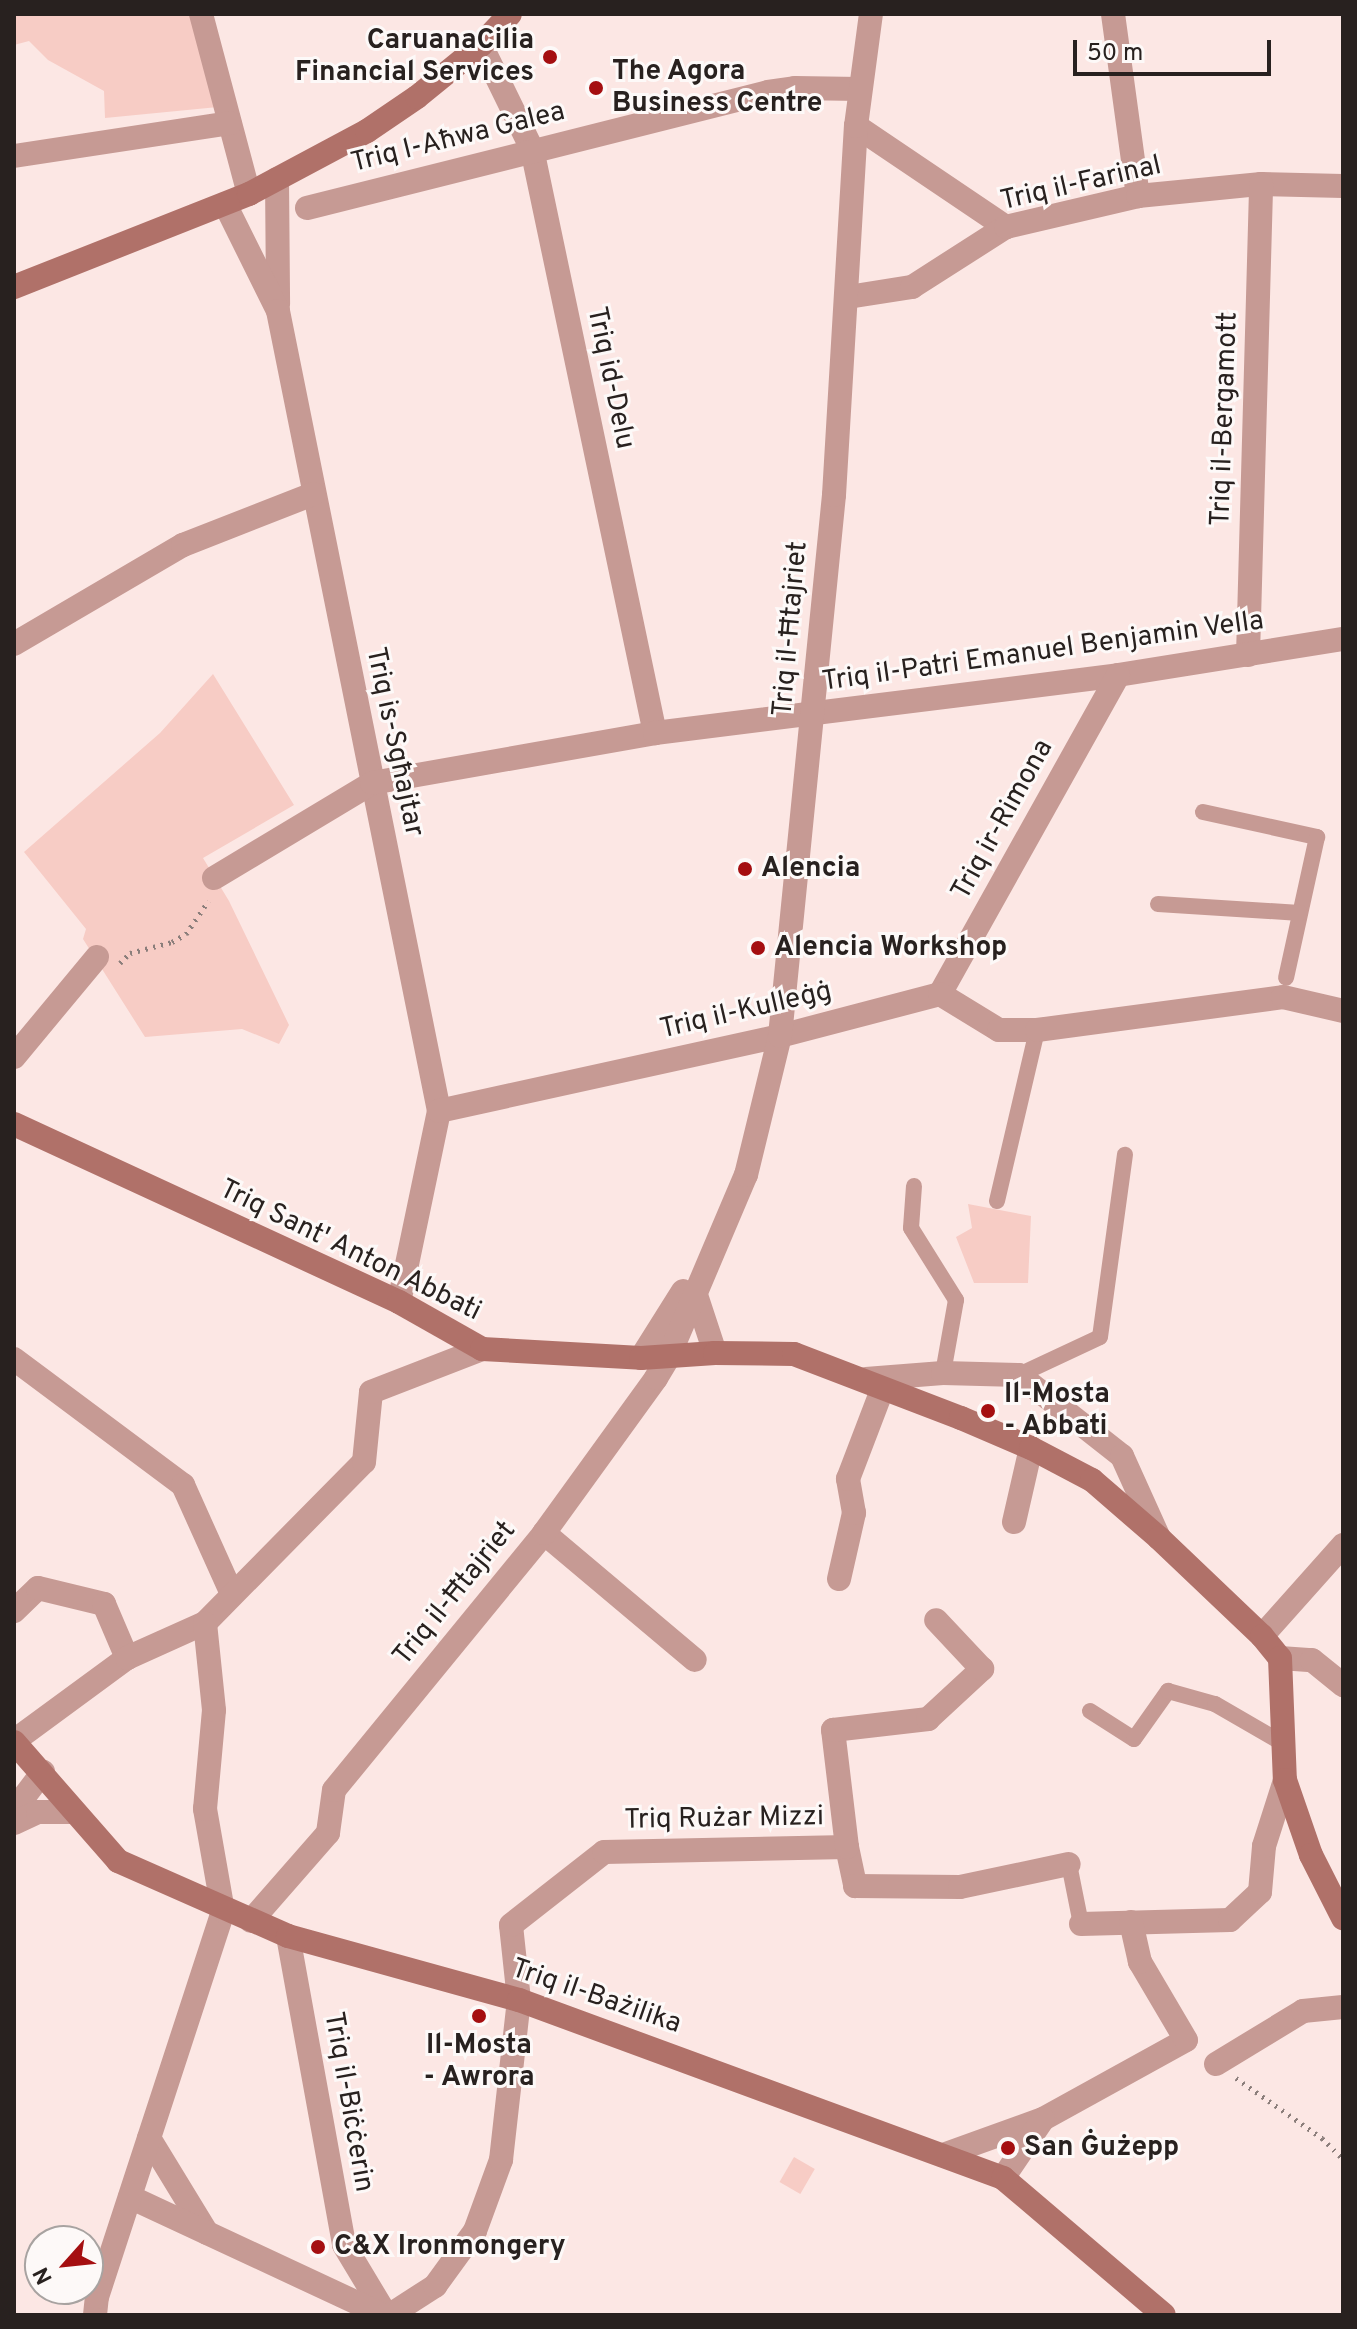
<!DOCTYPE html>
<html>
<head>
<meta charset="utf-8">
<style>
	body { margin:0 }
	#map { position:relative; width:1357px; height:2329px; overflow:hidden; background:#fce7e4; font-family:Overpass,sans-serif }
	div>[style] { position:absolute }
	.green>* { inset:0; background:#f7ccc5; transform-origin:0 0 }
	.path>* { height:5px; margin-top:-2.5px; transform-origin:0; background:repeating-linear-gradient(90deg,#8b7e7b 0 2px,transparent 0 8px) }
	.lane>* { height:16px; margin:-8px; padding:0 8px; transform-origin:8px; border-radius:8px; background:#c69a94 }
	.street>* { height:24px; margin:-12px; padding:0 12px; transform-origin:12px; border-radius:12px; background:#c69a94 }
	.secondary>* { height:24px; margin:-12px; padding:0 12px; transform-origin:12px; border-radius:12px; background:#b07169 }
	.dots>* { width:22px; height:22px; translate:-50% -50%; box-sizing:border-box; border:4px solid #fdf9f8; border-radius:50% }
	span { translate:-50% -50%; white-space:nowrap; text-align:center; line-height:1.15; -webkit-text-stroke:6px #fdf9f8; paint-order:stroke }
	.poi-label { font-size:28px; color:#28211f; font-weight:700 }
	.right { translate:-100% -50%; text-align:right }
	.left { translate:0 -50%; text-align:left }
	.street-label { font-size:28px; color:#28211f }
	.frame { position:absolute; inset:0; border:16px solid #28211f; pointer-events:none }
	.north { position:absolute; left:24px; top:2225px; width:80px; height:80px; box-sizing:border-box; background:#fdf9f8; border:2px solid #a8a3a1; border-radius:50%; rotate:243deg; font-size:22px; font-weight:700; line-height:32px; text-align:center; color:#28211f }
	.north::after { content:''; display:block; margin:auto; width:28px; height:36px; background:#a50f11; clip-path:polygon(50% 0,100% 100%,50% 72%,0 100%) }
	.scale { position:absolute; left:1073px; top:40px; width:198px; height:36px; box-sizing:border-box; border:4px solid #28211f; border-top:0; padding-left:10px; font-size:24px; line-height:28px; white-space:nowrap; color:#28211f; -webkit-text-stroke:6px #fdf9f8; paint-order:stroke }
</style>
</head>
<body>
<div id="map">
	<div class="green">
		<div style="clip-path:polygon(14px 14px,194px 14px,218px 107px,105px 118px,104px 91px,48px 60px,29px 41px,14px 45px)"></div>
		<div style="clip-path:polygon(213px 674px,294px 805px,203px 858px,229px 901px,289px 1025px,279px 1044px,242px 1029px,145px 1037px,83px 939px,86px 929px,24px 852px,160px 733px)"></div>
		<div style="clip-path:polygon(968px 1204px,1031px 1216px,1028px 1283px,974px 1283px,956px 1237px,972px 1228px)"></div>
		<div style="left:794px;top:2157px;width:24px;height:29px;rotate:30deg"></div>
	</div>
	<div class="path">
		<div style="left:120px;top:963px;width:14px;rotate:-45deg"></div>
		<div style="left:130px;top:953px;width:43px;rotate:-14.7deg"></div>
		<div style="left:172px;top:942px;width:16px;rotate:-30deg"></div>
		<div style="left:186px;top:934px;width:40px;rotate:-56deg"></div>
		<div style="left:1236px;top:2078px;width:105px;rotate:34.9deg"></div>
		<div style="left:1322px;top:2138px;width:30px;rotate:45deg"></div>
	</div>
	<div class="lane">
		<div style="left:1203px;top:812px;width:117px;rotate:12.4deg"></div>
		<div style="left:1317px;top:837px;width:144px;rotate:102.4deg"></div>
		<div style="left:1158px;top:904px;width:142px;rotate:3.6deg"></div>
		<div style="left:914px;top:1186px;width:42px;rotate:94.1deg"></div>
		<div style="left:911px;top:1228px;width:85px;rotate:58deg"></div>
		<div style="left:956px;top:1300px;width:74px;rotate:100.1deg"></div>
		<div style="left:997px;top:1201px;width:176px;rotate:-76.8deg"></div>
		<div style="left:1019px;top:1375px;width:89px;rotate:-25.1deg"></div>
		<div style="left:1100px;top:1337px;width:184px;rotate:-82.2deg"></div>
		<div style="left:1090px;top:1711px;width:52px;rotate:32.5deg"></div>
		<div style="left:1134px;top:1739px;width:59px;rotate:-54.7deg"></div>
		<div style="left:1168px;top:1691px;width:49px;rotate:15.5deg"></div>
		<div style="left:1215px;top:1704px;width:80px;rotate:30.1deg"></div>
		<div style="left:1069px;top:1864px;width:61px;rotate:78.7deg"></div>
	</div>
	<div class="street">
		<div style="left:201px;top:14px;width:186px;rotate:75.1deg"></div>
		<div style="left:1113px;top:14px;width:184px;rotate:82.2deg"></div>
		<div style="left:481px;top:45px;width:116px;rotate:63.9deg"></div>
		<div style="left:532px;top:149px;width:597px;rotate:78.11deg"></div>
		<div style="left:856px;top:126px;width:181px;rotate:34deg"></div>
		<div style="left:14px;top:156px;width:218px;rotate:-8.7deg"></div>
		<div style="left:277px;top:179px;width:125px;rotate:89.5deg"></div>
		<div style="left:225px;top:204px;width:119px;rotate:63.6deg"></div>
		<div style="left:278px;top:311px;width:816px;rotate:78.62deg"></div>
		<div style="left:439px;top:1111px;width:195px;rotate:101.8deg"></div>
		<div style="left:307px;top:208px;width:475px;rotate:-14.1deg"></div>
		<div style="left:768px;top:92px;width:27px;rotate:-8deg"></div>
		<div style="left:795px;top:88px;width:65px;rotate:0.9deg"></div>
		<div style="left:848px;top:297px;width:65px;rotate:-8.9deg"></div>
		<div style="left:912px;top:287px;width:112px;rotate:-32.6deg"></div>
		<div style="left:1006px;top:227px;width:136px;rotate:-13.2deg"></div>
		<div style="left:1138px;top:196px;width:124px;rotate:-5.6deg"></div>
		<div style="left:1261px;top:184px;width:82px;rotate:1.4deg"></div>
		<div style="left:14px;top:644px;width:196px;rotate:-30.4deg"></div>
		<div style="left:183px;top:545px;width:140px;rotate:-21.4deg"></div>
		<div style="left:1248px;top:655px;width:471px;rotate:-88.4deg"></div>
		<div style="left:214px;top:878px;width:184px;rotate:-31deg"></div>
		<div style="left:372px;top:783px;width:287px;rotate:-10deg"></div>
		<div style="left:655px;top:733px;width:467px;rotate:-7.1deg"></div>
		<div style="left:1118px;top:675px;width:228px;rotate:-9.1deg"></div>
		<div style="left:940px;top:994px;width:365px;rotate:-60.8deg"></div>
		<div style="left:14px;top:1057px;width:130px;rotate:-50.3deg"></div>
		<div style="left:439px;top:1111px;width:349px;rotate:-12.4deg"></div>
		<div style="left:780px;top:1036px;width:165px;rotate:-14.7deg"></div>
		<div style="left:940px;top:994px;width:69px;rotate:31.4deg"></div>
		<div style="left:999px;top:1030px;width:38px"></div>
		<div style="left:1037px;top:1030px;width:248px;rotate:-7.6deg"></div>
		<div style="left:1283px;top:997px;width:62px;rotate:13.1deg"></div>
		<div style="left:695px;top:1292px;width:64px;rotate:71.8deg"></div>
		<div style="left:641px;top:1358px;width:79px;rotate:-57.9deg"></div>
		<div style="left:14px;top:1359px;width:211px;rotate:36.7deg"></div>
		<div style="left:183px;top:1485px;width:120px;rotate:65.8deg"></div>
		<div style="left:866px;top:1379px;width:77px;rotate:-4.5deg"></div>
		<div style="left:943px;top:1373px;width:76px;rotate:1.5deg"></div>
		<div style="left:1019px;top:1375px;width:131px;rotate:38.2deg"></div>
		<div style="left:1122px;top:1456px;width:90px;rotate:65.7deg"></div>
		<div style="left:1014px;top:1522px;width:76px;rotate:-77.1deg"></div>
		<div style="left:544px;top:1533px;width:197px;rotate:40.1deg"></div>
		<div style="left:839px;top:1579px;width:68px;rotate:-77.2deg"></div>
		<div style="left:854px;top:1513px;width:35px;rotate:-100deg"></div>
		<div style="left:848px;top:1479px;width:95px;rotate:-69.1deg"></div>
		<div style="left:14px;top:1611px;width:33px;rotate:-44deg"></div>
		<div style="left:38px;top:1588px;width:68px;rotate:13.6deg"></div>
		<div style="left:104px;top:1604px;width:59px;rotate:66.9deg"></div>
		<div style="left:1262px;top:1636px;width:122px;rotate:-48.3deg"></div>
		<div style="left:1280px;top:1658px;width:32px;rotate:4deg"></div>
		<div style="left:1312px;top:1660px;width:40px;rotate:39deg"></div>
		<div style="left:14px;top:1741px;width:140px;rotate:-36.3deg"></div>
		<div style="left:127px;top:1658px;width:85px;rotate:-24.2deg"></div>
		<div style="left:205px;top:1623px;width:226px;rotate:-45.4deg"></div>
		<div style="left:364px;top:1462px;width:70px;rotate:-84.3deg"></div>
		<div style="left:371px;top:1392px;width:119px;rotate:-21.2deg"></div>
		<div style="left:14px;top:1810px;width:48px;rotate:-52.7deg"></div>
		<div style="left:14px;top:1823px;width:26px;rotate:-25deg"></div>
		<div style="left:38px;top:1812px;width:36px"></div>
		<div style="left:847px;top:1847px;width:40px;rotate:78deg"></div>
		<div style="left:855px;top:1886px;width:105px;rotate:0.5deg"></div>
		<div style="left:960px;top:1887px;width:111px;rotate:-11.9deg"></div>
		<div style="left:251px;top:1921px;width:117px;rotate:-48.8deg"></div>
		<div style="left:328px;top:1833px;width:43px;rotate:-82.1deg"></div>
		<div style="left:334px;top:1790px;width:332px;rotate:-50.7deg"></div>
		<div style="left:544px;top:1533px;width:191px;rotate:-54.1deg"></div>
		<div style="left:656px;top:1378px;width:26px;rotate:-59deg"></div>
		<div style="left:669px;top:1356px;width:197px;rotate:-67deg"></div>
		<div style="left:746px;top:1175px;width:143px;rotate:-76.3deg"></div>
		<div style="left:780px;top:1036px;width:544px;rotate:-84.3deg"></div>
		<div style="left:834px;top:495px;width:370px;rotate:-86.6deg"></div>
		<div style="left:856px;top:126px;width:113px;rotate:-82.4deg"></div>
		<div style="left:1081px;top:1924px;width:149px;rotate:-1.5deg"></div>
		<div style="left:1230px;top:1920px;width:41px;rotate:-43deg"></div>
		<div style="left:1260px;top:1892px;width:46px;rotate:-85deg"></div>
		<div style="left:1264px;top:1846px;width:69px;rotate:-72.3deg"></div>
		<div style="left:288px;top:1936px;width:314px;rotate:79.7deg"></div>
		<div style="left:344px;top:2245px;width:82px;rotate:59deg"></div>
		<div style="left:1216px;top:2064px;width:102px;rotate:-31.3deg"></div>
		<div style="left:1303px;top:2011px;width:40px;rotate:-5.7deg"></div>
		<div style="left:149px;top:2138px;width:111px;rotate:58.6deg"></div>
		<div style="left:943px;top:2155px;width:106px;rotate:-19.8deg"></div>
		<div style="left:1043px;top:2119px;width:163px;rotate:-28.9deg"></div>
		<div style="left:1186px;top:2040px;width:91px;rotate:-120.5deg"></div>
		<div style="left:1140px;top:1962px;width:41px;rotate:-102.7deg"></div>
		<div style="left:1003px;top:2178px;width:71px;rotate:-55.9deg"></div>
		<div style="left:130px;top:2197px;width:279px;rotate:25deg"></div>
		<div style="left:95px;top:2315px;width:18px;rotate:-84deg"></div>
		<div style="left:97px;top:2297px;width:406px;rotate:-71.9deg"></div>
		<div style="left:223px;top:1911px;width:104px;rotate:-100deg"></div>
		<div style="left:205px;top:1809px;width:99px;rotate:-84.8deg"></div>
		<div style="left:214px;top:1710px;width:87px;rotate:-95.9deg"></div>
		<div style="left:390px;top:2315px;width:54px;rotate:-32.8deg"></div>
		<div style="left:435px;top:2286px;width:68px;rotate:-54deg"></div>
		<div style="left:475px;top:2231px;width:76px;rotate:-69.9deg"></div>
		<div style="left:501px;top:2160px;width:161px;rotate:-83.6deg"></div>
		<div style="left:519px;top:2000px;width:75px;rotate:-96.1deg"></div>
		<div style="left:511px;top:1925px;width:118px;rotate:-38.1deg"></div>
		<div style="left:604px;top:1852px;width:243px;rotate:-1.2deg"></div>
		<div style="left:847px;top:1847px;width:118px;rotate:-96.8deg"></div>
		<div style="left:833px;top:1730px;width:96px;rotate:-6.6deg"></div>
		<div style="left:928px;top:1719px;width:74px;rotate:-42.8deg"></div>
		<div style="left:982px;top:1669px;width:67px;rotate:-133.2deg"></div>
	</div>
	<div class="secondary">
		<div style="left:14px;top:287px;width:253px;rotate:-21.6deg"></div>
		<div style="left:249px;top:194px;width:134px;rotate:-28.1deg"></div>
		<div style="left:367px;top:131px;width:60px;rotate:-34.2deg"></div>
		<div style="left:417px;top:97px;width:82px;rotate:-39.1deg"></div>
		<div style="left:481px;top:45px;width:42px;rotate:-46.9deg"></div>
		<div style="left:14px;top:1124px;width:424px;rotate:24.8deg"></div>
		<div style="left:399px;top:1302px;width:95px;rotate:29.5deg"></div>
		<div style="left:482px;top:1349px;width:159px;rotate:3.2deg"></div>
		<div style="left:641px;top:1358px;width:74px;rotate:-3.9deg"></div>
		<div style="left:715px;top:1353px;width:79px;rotate:0.7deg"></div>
		<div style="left:794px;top:1354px;width:179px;rotate:21deg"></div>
		<div style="left:961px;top:1418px;width:76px;rotate:23.2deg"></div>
		<div style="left:1031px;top:1448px;width:69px;rotate:27.7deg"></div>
		<div style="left:1092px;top:1480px;width:89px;rotate:40.9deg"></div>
		<div style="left:1159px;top:1538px;width:142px;rotate:43.6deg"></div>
		<div style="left:1262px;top:1636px;width:28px;rotate:51deg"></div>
		<div style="left:1280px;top:1658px;width:122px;rotate:87.7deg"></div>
		<div style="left:1285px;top:1780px;width:79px;rotate:70.9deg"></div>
		<div style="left:1311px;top:1855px;width:71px;rotate:63.1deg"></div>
		<div style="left:14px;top:1742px;width:158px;rotate:48.8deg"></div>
		<div style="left:118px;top:1861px;width:186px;rotate:23.8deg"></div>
		<div style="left:288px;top:1936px;width:240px;rotate:15.5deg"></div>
		<div style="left:519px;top:2000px;width:516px;rotate:20.19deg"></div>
		<div style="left:1003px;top:2178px;width:211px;rotate:40.4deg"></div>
	</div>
	<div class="dots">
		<div style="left:550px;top:57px;background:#a50f11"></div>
		<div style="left:596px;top:88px;background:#a50f11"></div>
		<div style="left:745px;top:869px;background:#a50f11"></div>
		<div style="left:758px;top:948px;background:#a50f11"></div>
		<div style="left:988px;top:1411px;background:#a50f11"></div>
		<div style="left:479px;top:2016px;background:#a50f11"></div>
		<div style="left:1008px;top:2148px;background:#a50f11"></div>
		<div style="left:318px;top:2247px;background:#a50f11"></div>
	</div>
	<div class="poi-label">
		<span class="right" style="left:534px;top:57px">CaruanaCilia<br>Financial Services</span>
		<span class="left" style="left:612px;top:88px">The Agora<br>Business Centre</span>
		<span class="left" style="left:761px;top:869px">Alencia</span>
		<span class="left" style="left:774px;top:948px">Alencia Workshop</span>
		<span class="left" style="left:1004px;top:1411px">Il-Mosta<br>- Abbati</span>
		<span style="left:479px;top:2062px">Il-Mosta<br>- Awrora</span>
		<span class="left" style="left:1024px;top:2148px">San Ġużepp</span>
		<span class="left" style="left:334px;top:2247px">C&amp;X Ironmongery</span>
	</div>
	<div class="street-label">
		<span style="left:458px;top:138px;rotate:-14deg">Triq l-Aħwa Galea</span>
		<span style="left:1081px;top:184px;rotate:-13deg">Triq il-Farinal</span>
		<span style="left:610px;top:378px;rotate:78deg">Triq id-Delu</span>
		<span style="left:1225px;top:419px;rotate:-88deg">Triq il-Bergamott</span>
		<span style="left:791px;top:629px;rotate:-85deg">Triq il-Ħtajriet</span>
		<span style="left:1043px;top:652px;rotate:-8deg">Triq il-Patri Emanuel Benjamin Vella</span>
		<span style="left:394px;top:742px;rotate:78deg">Triq is-Sgħajtar</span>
		<span style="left:1003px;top:820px;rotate:-61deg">Triq ir-Rimona</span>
		<span style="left:746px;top:1011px;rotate:-13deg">Triq il-Kulleġġ</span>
		<span style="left:350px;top:1251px;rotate:26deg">Triq Sant' Anton Abbati</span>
		<span style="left:455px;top:1594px;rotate:-51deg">Triq il-Ħtajriet</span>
		<span style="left:724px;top:1819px;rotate:-1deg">Triq Rużar Mizzi</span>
		<span style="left:596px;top:1997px;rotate:19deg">Triq il-Bażilika</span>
		<span style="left:348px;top:2102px;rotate:80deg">Triq il-Biċċerin</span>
	</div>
	<div class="frame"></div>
	<div class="north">N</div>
	<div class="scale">50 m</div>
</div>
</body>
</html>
